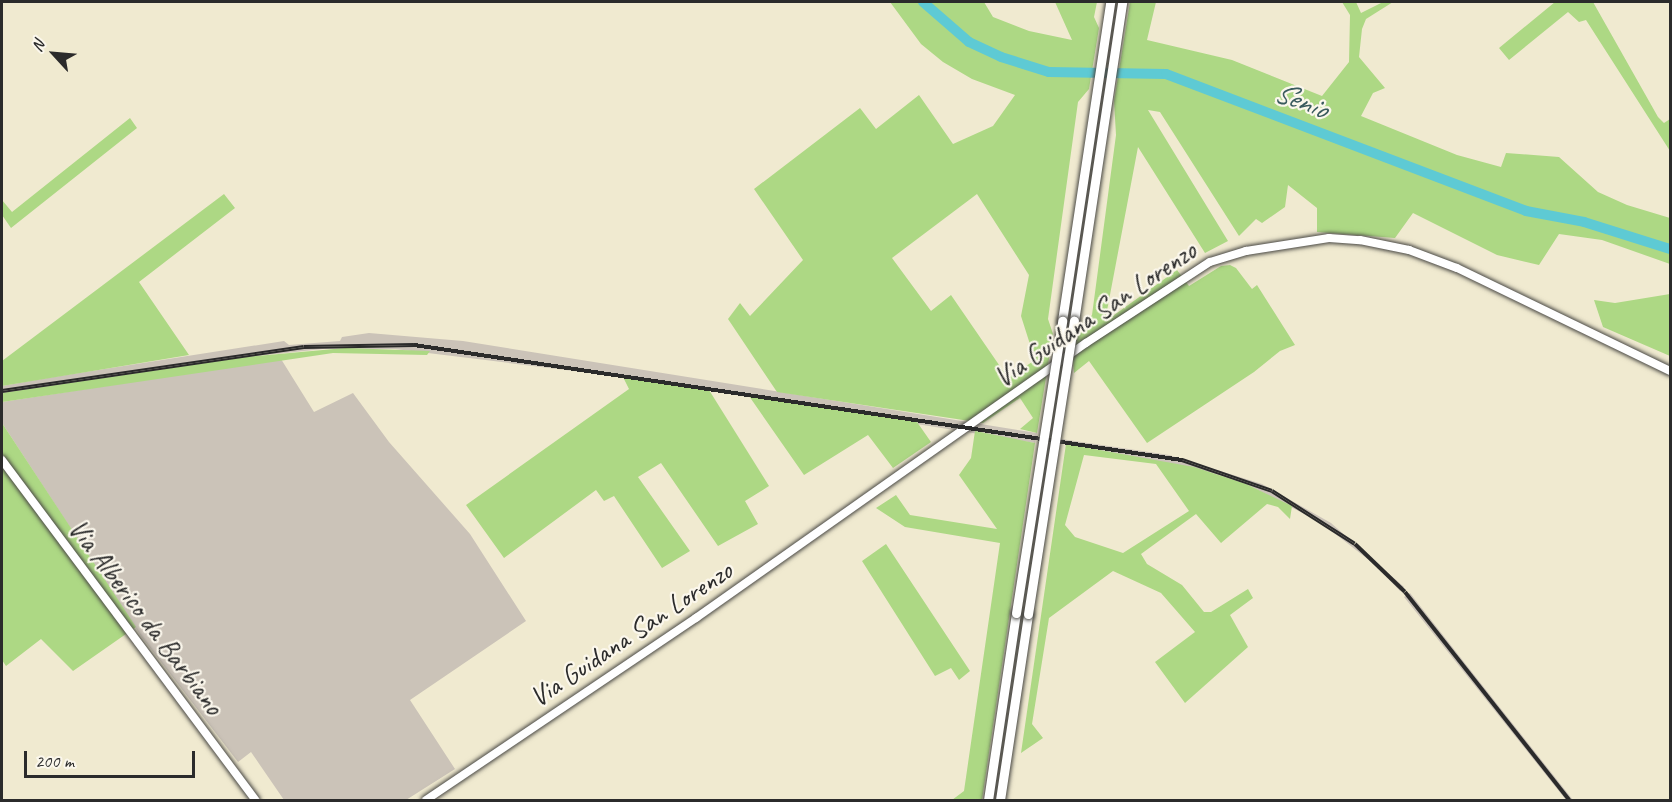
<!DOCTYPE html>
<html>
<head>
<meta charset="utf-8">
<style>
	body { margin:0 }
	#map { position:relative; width:1672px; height:802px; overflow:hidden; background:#f0ead0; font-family:Caveat,sans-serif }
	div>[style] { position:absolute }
	.industrial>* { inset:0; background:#cbc3b8 }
	.green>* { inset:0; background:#add884 }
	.river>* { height:10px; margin:-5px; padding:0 5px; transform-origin:5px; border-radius:5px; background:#5ecad4 }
	.roads { filter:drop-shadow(0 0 2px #494844) drop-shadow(0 0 2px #494844) }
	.secondary>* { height:8px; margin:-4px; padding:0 4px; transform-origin:4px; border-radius:4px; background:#fff }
	.highway>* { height:9px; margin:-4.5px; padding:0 4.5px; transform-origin:4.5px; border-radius:4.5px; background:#fff }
	.rail>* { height:4px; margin-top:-2px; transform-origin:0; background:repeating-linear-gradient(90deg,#fbf7ec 0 4.5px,#2b2b2b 0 9px); box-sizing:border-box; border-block:2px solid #2b2b2b }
	.bridges { filter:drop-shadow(0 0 2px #494844) drop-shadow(0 0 2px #494844) }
	.highway-bridge>* { height:9px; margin:-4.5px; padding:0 4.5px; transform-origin:4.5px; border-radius:4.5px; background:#fff }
	span { translate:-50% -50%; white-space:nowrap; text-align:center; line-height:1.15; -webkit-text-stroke:4.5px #fbf7ec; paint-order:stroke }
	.street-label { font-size:28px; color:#2b2b2b }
	.water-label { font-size:30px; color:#3a5b5e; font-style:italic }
	.frame { position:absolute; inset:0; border:3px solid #2b2b2b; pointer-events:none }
	.north { position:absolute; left:24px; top:24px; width:60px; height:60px; -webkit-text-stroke:4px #fbf7ec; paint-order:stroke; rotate:296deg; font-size:16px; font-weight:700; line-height:24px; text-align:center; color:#2b2b2b }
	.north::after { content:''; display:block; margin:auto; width:21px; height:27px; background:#2b2b2b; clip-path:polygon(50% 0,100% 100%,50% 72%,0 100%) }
	.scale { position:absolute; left:24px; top:751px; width:171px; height:27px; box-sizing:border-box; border:3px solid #2b2b2b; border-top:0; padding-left:8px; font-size:18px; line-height:21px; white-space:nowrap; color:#2b2b2b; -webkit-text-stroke:4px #fbf7ec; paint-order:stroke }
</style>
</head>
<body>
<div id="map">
	<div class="industrial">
		<div style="clip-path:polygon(369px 333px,463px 341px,1037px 433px,1035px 443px,623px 377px,395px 349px,323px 349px,246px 357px,2px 393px,2px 386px,47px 378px,284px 341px,289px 345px,340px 341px,342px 337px)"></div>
		<div style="clip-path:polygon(281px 359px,314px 412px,353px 393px,389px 442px,470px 534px,526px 621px,410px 700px,455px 769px,406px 800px,284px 800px,251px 752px,238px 762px,141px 636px,2px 423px,2px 402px)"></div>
		<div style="clip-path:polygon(1061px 439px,1169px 455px,1262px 484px,1331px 523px,1404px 587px,1400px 591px,1374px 564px,1320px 522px,1246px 484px,1218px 474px,1061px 443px)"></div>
		<div style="clip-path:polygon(1410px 593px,1464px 662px,1573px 800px,1566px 800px,1412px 607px,1404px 597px)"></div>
	</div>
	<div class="green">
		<div style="clip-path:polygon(evenodd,890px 2px,984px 2px,993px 17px,1029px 31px,1072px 40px,1055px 2px,1097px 2px,1094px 17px,1099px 28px,1089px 89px,1078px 102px,1048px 319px,1053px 334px,1037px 433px,1020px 429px,1033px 418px,1020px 398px,983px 423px,777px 392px,728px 319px,740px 303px,750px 316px,803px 260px,754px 189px,860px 108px,876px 129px,919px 95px,953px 144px,993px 126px,1015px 95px,972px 79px,943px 62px,921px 44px,890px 2px,977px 194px,1029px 275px,1021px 316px,1035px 360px,1008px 378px,951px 295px,931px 311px,892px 258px,977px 194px)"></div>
		<div style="clip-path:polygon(1130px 2px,1156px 2px,1147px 40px,1232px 60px,1322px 96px,1349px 62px,1350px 15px,1342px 2px,1356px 2px,1361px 13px,1383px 2px,1393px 2px,1366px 19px,1362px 29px,1359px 57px,1385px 88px,1373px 93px,1361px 116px,1457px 155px,1501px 167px,1506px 153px,1559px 157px,1598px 192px,1627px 205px,1670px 218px,1670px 264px,1602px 240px,1559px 234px,1539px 265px,1497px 255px,1413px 213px,1395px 238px,1317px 232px,1317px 208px,1288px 185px,1285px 207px,1262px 223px,1256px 219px,1239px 236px,1160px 112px,1148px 110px,1228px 241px,1205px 253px,1138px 147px,1106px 316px,1110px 318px,1177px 270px,1189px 286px,1221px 266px,1230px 265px,1236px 268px,1252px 289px,1257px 285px,1295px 345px,1280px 351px,1254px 372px,1147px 443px,1089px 361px,1074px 373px,1073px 362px,1077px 337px,1092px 315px,1116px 135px,1114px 101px)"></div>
		<div style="clip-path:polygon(1555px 2px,1593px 2px,1658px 117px,1664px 123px,1670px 119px,1670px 151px,1586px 20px,1579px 22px,1568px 12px,1509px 60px,1499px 48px)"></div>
		<div style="clip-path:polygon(130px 118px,137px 128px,11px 228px,2px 215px,2px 200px,12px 212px)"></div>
		<div style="clip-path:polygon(224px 194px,235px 208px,139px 282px,189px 355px,2px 386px,2px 361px)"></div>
		<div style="clip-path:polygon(1670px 294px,1670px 356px,1603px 327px,1594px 300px,1615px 303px)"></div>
		<div style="clip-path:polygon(345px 348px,430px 351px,427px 355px,333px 353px,2px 402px,2px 393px,246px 357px)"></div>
		<div style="clip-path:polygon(623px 377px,709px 390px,769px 486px,745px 501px,758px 524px,718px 546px,661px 463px,638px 477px,690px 551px,662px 568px,614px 496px,604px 501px,596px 490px,504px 558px,466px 505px,629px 389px)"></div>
		<div style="clip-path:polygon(749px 396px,917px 422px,931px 442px,893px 468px,868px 435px,804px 475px)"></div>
		<div style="clip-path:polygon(2px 423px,136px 627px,73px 671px,41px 639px,6px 666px,2px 660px)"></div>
		<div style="clip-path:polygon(975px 431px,1035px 443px,982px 800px,952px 800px,964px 791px,1000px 543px,905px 527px,876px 508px,896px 495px,910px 515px,997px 529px,959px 475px,971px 458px)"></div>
		<div style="clip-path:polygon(evenodd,1066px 444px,1194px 467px,1246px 484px,1292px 506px,1290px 519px,1278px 507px,1267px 504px,1221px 543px,1196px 514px,1141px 554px,1147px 564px,1182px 585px,1204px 612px,1211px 612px,1248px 589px,1253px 598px,1230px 615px,1248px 647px,1185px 703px,1155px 662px,1195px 632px,1161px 593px,1113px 571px,1049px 618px,1032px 724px,1043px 738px,1021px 753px,1066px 444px,1084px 455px,1156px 464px,1189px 511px,1123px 553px,1075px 537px,1065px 525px,1084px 455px)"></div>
		<div style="clip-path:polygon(886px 544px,970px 671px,959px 680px,951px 668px,935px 676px,862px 561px)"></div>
	</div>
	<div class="river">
		<div style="left:923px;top:2px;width:61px;rotate:41deg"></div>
		<div style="left:969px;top:42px;width:35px;rotate:25deg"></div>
		<div style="left:1001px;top:57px;width:50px;rotate:17.4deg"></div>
		<div style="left:1049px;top:72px;width:117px;rotate:1deg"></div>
		<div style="left:1166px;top:74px;width:385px;rotate:20.8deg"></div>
		<div style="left:1526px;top:211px;width:59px;rotate:10.7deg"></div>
		<div style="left:1584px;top:222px;width:90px;rotate:17.4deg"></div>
	</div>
	<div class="roads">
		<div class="secondary">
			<div style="left:2px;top:460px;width:424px;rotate:53.3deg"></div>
			<div style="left:426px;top:800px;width:326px;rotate:-34deg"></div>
			<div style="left:696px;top:618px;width:477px;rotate:-35.2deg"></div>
			<div style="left:1086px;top:343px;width:148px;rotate:-33.2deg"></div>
			<div style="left:1210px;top:262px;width:38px;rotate:-17deg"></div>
			<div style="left:1246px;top:251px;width:84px;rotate:-8.9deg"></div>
			<div style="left:1329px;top:238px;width:31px;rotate:4deg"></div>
			<div style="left:1360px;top:240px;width:50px;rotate:11.5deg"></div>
			<div style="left:1409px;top:250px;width:51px;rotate:20.6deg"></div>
			<div style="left:1457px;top:268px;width:237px;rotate:25.8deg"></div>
		</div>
		<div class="highway">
			<div style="left:1062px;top:321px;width:323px;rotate:-81.4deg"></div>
			<div style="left:1074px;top:321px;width:323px;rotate:-81.4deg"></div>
			<div style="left:988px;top:800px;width:189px;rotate:-81.5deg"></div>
			<div style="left:1000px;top:800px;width:188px;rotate:-81.4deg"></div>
		</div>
	</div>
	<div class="rail">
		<div style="left:2px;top:391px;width:305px;rotate:-8.3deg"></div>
		<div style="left:304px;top:347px;width:110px;rotate:-1deg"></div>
		<div style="left:414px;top:345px;width:777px;rotate:8.52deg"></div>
		<div style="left:1182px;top:460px;width:95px;rotate:19deg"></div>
		<div style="left:1272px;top:491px;width:98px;rotate:32.6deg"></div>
		<div style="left:1355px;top:544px;width:69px;rotate:43.8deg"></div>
		<div style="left:1405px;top:592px;width:265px;rotate:51.7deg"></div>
	</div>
	<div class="bridges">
		<div class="highway-bridge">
			<div style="left:1016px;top:613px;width:296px;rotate:-81deg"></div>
			<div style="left:1028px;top:614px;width:297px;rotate:-81.1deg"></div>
		</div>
	</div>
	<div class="street-label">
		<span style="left:1095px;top:314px;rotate:-34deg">Via Guidana San Lorenzo</span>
		<span style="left:146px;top:617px;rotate:53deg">Via Alberico da Barbiano</span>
		<span style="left:631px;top:634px;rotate:-34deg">Via Guidana San Lorenzo</span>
	</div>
	<div class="water-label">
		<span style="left:1301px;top:100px;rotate:21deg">Senio</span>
	</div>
	<div class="frame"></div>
	<div class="north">N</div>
	<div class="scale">200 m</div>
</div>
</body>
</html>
